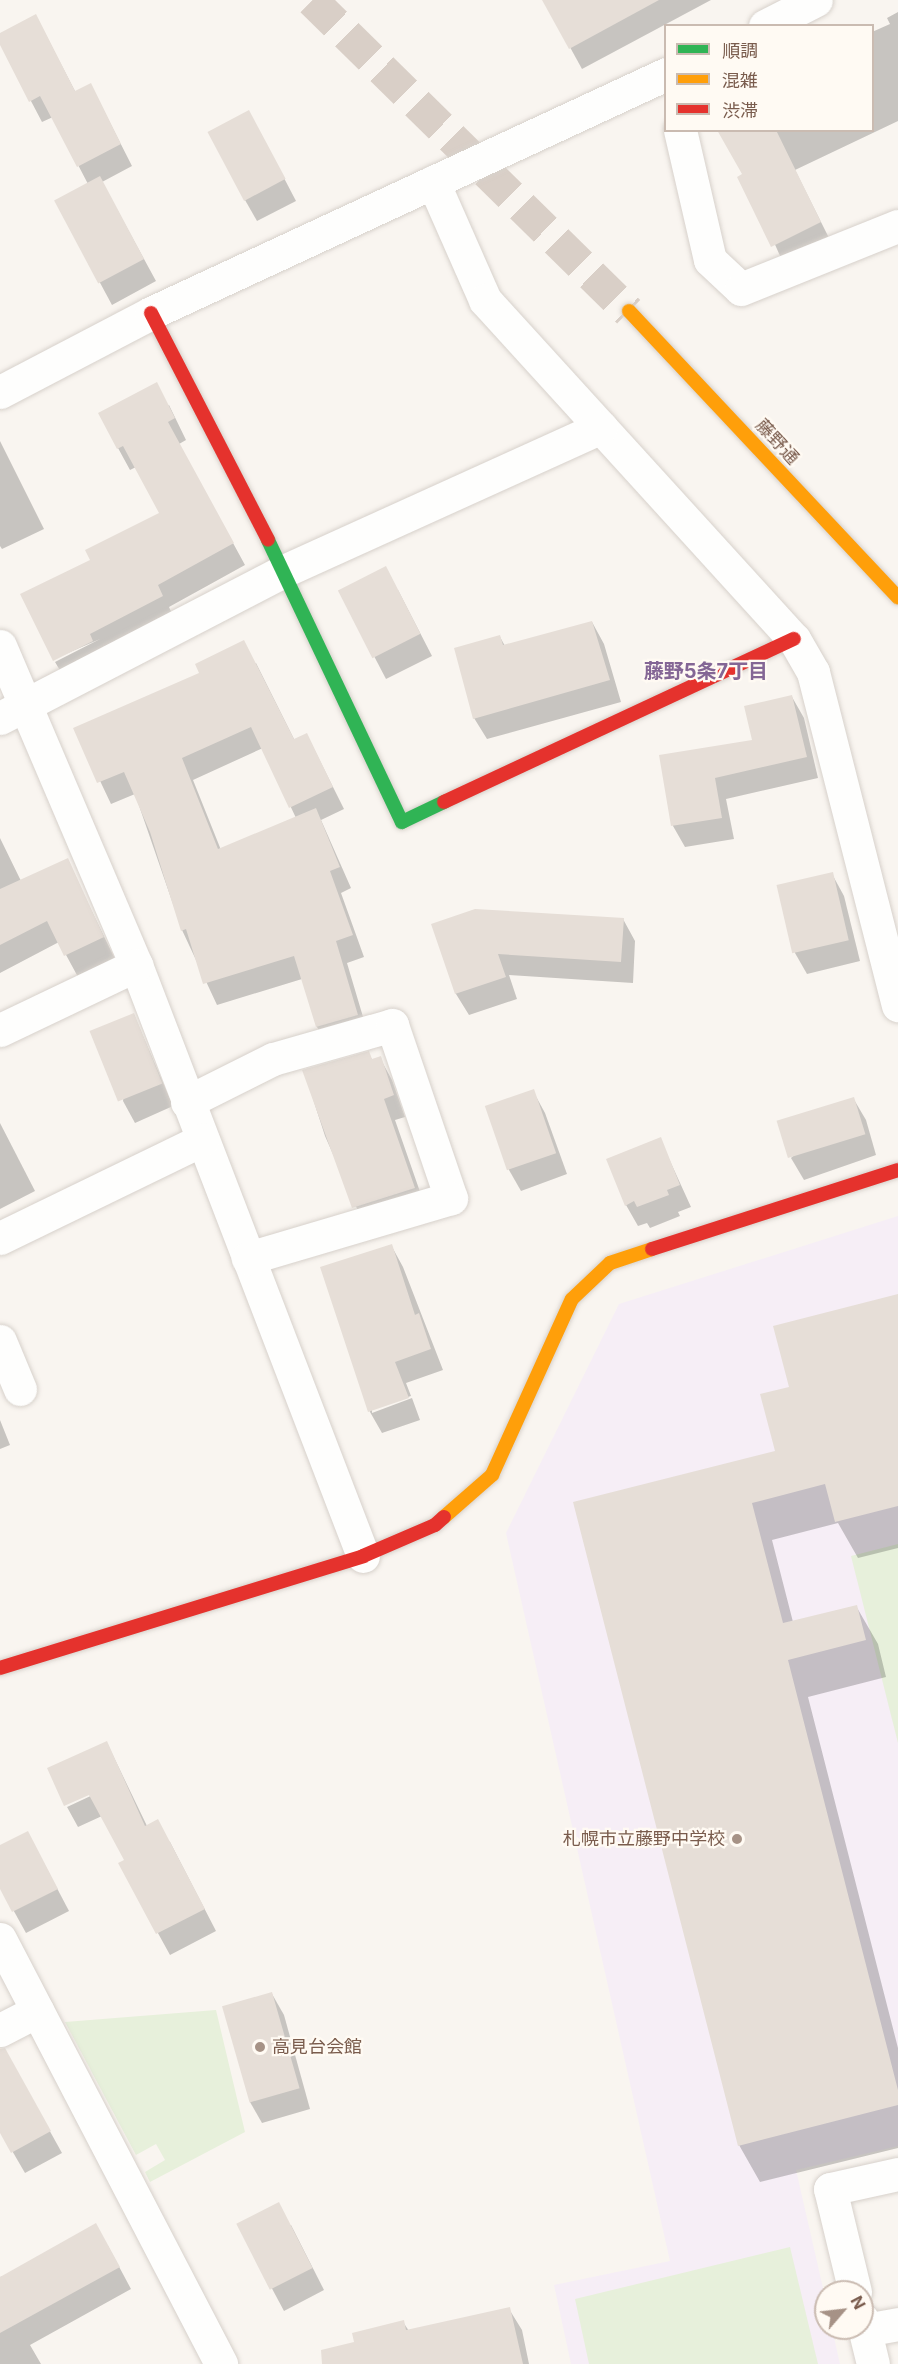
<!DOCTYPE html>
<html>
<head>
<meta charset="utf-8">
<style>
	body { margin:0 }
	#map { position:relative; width:898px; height:2364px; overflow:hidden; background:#f9f5f0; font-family:Inter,"Noto Sans JP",sans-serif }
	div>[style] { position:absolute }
	.education>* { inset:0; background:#f6eef6 }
	.green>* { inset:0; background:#e7f0db }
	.shadow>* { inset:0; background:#0003 }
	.building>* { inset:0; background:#e6ded7; transform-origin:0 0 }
	.secondary-tunnel>* { height:33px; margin-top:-16.5px; transform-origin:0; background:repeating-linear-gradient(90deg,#d9cfc7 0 33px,transparent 0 49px) }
	.roads { filter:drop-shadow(0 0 2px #d7d1cb) drop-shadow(0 0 2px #d7d1cb) }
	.street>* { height:33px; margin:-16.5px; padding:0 16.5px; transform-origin:16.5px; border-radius:16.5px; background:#fefefd }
	.fast>* { height:14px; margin:-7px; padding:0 7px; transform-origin:7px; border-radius:7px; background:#30b455 }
	.slow>* { height:14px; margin:-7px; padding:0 7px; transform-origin:7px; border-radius:7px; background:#ff9f0a }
	.jam>* { height:14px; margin:-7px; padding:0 7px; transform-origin:7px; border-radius:7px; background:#e5322d }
	.dots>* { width:16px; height:16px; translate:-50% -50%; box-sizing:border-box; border:3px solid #fffaf3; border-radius:50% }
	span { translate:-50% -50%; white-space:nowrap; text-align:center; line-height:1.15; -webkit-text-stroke:4.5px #fffaf3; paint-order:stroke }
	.street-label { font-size:18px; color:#7a5c4d }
	.poi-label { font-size:18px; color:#7a5c4d }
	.right { translate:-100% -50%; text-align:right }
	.left { translate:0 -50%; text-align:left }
	.neighbourhood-label { font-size:20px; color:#846695; font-weight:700 }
	.legend { position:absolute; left:664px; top:24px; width:210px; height:108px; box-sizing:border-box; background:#fffaf3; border:2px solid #cabbb1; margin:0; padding:8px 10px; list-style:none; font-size:18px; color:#7a5c4d }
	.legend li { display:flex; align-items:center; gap:12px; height:30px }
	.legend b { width:30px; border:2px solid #cabbb1 }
	.north { position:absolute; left:814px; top:2280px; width:60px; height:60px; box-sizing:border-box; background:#fffaf3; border:2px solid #cabbb1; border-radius:50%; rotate:62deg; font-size:16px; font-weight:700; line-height:24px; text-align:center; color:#7a5c4d }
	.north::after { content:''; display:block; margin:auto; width:21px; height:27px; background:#a69286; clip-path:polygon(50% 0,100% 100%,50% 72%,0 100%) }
</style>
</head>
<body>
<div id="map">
	<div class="education">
		<div style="clip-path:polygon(898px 1216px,898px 2146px,796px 2170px,826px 2301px,826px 2328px,832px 2328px,840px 2364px,571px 2364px,554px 2285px,670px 2261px,506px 1533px,619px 1304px)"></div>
	</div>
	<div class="green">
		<div style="clip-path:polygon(898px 1544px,898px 1743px,851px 1556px)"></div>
		<div style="clip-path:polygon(216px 2010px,245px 2132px,150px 2182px,145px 2172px,165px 2160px,156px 2144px,136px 2155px,65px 2022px)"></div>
		<div style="clip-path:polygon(790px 2247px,818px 2364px,589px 2364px,575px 2299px)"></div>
	</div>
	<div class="shadow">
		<div style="clip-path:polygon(544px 0,711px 0,582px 69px)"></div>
		<div style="clip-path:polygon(898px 12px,898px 121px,795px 170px,832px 244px,785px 267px,744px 175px,719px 130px,872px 130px,872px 32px,890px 24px,887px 18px)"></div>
		<div style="clip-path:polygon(36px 16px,76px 93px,102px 107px,132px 166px,102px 182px,156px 281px,112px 305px,56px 201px,88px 184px,53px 117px,42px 122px,0 42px,0 35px)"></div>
		<div style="clip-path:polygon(261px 134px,296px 201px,257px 221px,245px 200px)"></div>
		<div style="clip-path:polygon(169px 405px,186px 440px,179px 444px,245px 565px,169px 607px,174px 618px,67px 682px,55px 662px,100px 639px,54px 659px,92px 561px,161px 514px,136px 467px,130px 470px,118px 448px)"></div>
		<div style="clip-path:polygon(0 441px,44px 529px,2px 549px,0 546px)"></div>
		<div style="clip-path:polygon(398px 590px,432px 656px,386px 679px,340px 591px)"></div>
		<div style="clip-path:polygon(592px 622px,604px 644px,621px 702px,487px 739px,474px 718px,500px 637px,505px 646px)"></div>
		<div style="clip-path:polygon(evenodd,256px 663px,295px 741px,307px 735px,344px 809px,321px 820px,351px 888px,341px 893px,364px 957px,347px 963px,369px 1037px,329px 1048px,317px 1027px,302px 979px,217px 1005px,182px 930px,135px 794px,111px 804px,75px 728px,256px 663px,263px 748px,296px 818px,221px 850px,193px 780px,263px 748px)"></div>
		<div style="clip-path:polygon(792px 697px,804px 718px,818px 778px,726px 799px,734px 839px,685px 847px,673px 826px,661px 756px,754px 741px)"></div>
		<div style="clip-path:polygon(0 838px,21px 881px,67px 860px,115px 959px,78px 977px,59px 942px,0 973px)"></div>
		<div style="clip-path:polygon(832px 874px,844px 896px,860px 961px,807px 974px,795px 953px,779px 887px)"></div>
		<div style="clip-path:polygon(623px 919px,635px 941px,633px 983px,509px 975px,517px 999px,469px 1015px,456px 994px,433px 925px)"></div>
		<div style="clip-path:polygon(134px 1015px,173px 1106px,135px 1123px,123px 1101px)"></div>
		<div style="clip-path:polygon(368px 1053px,373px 1061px,380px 1058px,392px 1080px,405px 1117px,395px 1120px,426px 1209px,366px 1229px,325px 1136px,304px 1071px)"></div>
		<div style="clip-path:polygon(533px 1091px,545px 1113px,567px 1174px,521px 1191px,509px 1170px,487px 1108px)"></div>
		<div style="clip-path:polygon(853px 1098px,866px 1120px,876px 1155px,804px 1180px,791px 1158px)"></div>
		<div style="clip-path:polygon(0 1123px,35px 1191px,0 1209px)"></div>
		<div style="clip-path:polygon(660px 1139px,691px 1207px,678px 1212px,680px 1216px,650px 1228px,647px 1223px,638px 1226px,626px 1205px)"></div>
		<div style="clip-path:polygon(391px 1245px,403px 1267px,443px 1370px,406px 1383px,411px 1396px,372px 1409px,372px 1413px,412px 1398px,420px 1420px,382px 1433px,370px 1412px,322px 1268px)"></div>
		<div style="clip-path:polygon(898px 1296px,898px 1548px,858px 1558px,838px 1523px,772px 1540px,793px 1622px,856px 1606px,878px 1644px,886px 1677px,808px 1697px,898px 2048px,898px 2148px,760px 2182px,739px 2145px,574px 1503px,776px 1452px,791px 1388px)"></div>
		<div style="clip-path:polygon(0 1420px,10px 1445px,0 1449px)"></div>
		<div style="clip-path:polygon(107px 1743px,147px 1826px,170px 1842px,216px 1931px,170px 1955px,120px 1864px,126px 1861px,102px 1816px,78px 1827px,67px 1807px,97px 1793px)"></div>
		<div style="clip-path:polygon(39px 1854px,69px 1911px,26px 1933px,0 1886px,0 1868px)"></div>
		<div style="clip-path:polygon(272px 1994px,284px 2015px,310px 2109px,262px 2123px,250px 2102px)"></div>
		<div style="clip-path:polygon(17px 2072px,62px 2153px,25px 2173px,0 2130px,0 2082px)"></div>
		<div style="clip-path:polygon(238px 2225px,291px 2225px,324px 2290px,284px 2311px)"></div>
		<div style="clip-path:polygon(108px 2246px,131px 2289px,30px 2345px,41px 2364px,0 2364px,0 2277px)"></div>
		<div style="clip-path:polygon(509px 2309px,522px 2330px,529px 2364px,361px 2364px,403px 2322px,409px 2331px)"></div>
	</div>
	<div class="building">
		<div style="clip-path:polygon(542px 0,659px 0,569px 49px)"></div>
		<div style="clip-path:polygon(36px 14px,75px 91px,91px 83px,121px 144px,77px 167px,40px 96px,29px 102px,0 45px,0 33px)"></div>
		<div style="left:249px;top:110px;width:78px;height:47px;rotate:62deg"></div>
		<div style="clip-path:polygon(717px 130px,776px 130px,821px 222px,771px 247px,737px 177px,742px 174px)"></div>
		<div style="left:100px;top:176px;width:94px;height:52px;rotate:62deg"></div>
		<div style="clip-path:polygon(157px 382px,175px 418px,168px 422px,234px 543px,158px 585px,163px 596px,90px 634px,93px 641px,53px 661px,20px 594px,90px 560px,85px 550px,159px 513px,123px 446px,117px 449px,98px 413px)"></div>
		<div style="left:386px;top:566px;width:76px;height:54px;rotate:63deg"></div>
		<div style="clip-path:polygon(592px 621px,610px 680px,473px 719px,454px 648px,500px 635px,503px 645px)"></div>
		<div style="clip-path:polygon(244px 640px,294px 739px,307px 733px,333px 787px,289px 808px,251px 727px,182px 758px,218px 849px,316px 808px,340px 867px,330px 871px,353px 935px,336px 941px,358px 1015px,316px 1027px,294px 956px,203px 984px,186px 929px,181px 931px,150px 832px,124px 772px,97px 783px,73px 728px,199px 673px,195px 664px)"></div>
		<div style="clip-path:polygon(792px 695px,807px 757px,715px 778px,722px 818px,671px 826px,659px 755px,752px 740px,744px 706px)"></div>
		<div style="clip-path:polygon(68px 858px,104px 937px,64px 956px,47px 921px,0 945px,0 889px)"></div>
		<div style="left:833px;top:872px;width:70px;height:58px;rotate:77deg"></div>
		<div style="clip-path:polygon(475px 909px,624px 918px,621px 962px,498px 954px,506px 977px,455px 994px,431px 924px)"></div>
		<div style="left:134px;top:1013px;width:76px;height:48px;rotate:68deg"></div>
		<div style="clip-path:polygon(369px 1051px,372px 1059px,381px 1056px,394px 1095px,384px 1099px,415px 1188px,352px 1208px,302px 1070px)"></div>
		<div style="left:534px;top:1089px;width:68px;height:52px;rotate:71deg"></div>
		<div style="left:854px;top:1097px;width:39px;height:81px;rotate:73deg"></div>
		<div style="clip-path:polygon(661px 1137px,680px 1185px,667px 1190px,669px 1195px,637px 1207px,634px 1201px,625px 1206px,606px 1159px)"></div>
		<div style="clip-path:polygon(392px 1244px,415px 1315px,419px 1313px,431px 1349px,395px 1362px,409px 1398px,368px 1412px,320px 1267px)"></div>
		<div style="clip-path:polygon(898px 1294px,898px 1506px,835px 1522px,825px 1484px,752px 1503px,783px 1623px,857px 1605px,866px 1640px,788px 1660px,898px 2090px,898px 2105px,738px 2146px,573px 1502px,775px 1451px,760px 1394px,789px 1387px,773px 1326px)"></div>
		<div style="clip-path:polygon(107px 1741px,145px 1826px,158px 1819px,205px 1909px,156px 1934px,118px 1863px,124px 1860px,89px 1795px,64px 1806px,47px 1768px)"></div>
		<div style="clip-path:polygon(28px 1831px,58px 1889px,12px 1912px,0 1889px,0 1845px)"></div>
		<div style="left:272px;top:1992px;width:100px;height:52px;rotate:74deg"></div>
		<div style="clip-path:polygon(5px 2048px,51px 2131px,11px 2153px,0 2133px,0 2049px)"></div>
		<div style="left:279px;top:2202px;width:74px;height:48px;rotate:63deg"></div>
		<div style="clip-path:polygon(96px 2223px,120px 2267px,0 2333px,0 2277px)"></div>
		<div style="clip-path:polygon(510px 2307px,523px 2364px,322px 2364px,321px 2350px,354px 2342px,352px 2333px,404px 2320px,406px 2330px)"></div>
	</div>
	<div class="secondary-tunnel">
		<div style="left:312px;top:0;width:444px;rotate:44.5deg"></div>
	</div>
	<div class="roads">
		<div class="street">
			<div style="left:765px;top:26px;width:57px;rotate:-27deg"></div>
			<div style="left:680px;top:130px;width:133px;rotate:77deg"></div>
			<div style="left:710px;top:260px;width:42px;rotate:43.1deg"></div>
			<div style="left:741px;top:289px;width:169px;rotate:-21.9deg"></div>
			<div style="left:433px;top:182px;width:129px;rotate:66.2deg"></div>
			<div style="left:485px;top:300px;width:459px;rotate:47.7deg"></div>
			<div style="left:794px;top:639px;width:38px;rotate:60deg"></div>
			<div style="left:813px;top:672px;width:344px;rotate:75.7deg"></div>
			<div style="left:0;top:392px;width:170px;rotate:-27.6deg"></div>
			<div style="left:151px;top:313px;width:568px;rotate:-24.89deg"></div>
			<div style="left:0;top:646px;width:347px;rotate:66.9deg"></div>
			<div style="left:136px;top:965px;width:633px;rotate:68.99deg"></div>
			<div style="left:0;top:718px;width:320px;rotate:-27.4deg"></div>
			<div style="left:284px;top:571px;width:348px;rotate:-24.4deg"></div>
			<div style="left:0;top:1030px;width:151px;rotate:-25.5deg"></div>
			<div style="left:187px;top:1102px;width:96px;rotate:-26.6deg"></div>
			<div style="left:273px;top:1059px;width:124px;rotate:-15.9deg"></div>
			<div style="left:392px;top:1025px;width:183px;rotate:71.2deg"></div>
			<div style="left:451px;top:1198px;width:212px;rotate:163.5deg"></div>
			<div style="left:0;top:1238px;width:225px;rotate:-25.9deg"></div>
			<div style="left:0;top:1341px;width:52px;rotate:67.4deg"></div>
			<div style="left:0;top:1939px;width:479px;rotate:62.5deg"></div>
			<div style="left:0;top:2030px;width:42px;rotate:-27.2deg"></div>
			<div style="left:855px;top:2292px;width:106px;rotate:-103.6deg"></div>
			<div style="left:830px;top:2189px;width:70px;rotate:-12.4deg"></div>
			<div style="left:862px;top:2319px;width:46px;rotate:76.3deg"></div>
			<div style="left:865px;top:2330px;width:34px;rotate:-10deg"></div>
		</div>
		<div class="fast">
			<div style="left:268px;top:540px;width:312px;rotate:64.6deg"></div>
			<div style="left:402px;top:822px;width:47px;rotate:-25.5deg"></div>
		</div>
		<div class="slow">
			<div style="left:629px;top:311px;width:393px;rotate:46.8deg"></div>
			<div style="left:444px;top:1517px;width:64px;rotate:-41.2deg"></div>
			<div style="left:492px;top:1475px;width:193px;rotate:-65.6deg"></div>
			<div style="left:572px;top:1299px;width:52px;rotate:-43.5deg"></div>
			<div style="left:610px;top:1263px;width:44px;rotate:-18.4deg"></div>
		</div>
		<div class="jam">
			<div style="left:151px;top:313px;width:255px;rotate:62.7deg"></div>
			<div style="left:444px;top:802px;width:386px;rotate:-25deg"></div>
			<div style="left:652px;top:1249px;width:258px;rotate:-17.8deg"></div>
			<div style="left:0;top:1668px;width:380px;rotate:-17.1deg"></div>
			<div style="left:363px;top:1556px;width:78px;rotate:-23.3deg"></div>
			<div style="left:435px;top:1525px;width:12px;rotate:-42deg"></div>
		</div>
	</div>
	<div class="dots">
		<div style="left:737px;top:1839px;background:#a69286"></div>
		<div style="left:260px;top:2047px;background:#a69286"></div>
	</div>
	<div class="street-label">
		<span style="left:777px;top:442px;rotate:47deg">藤野通</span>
	</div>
	<div class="poi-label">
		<span class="right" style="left:725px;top:1839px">札幌市立藤野中学校</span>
		<span class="left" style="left:272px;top:2047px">高見台会館</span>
	</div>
	<div class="neighbourhood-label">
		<span style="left:706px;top:671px">藤野5条7丁目</span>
	</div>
	<ul class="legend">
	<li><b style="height:8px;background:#30b455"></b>順調</li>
	<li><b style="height:8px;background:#ff9f0a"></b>混雑</li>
	<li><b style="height:8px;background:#e5322d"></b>渋滞</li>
	</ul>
	<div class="north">N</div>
</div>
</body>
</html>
